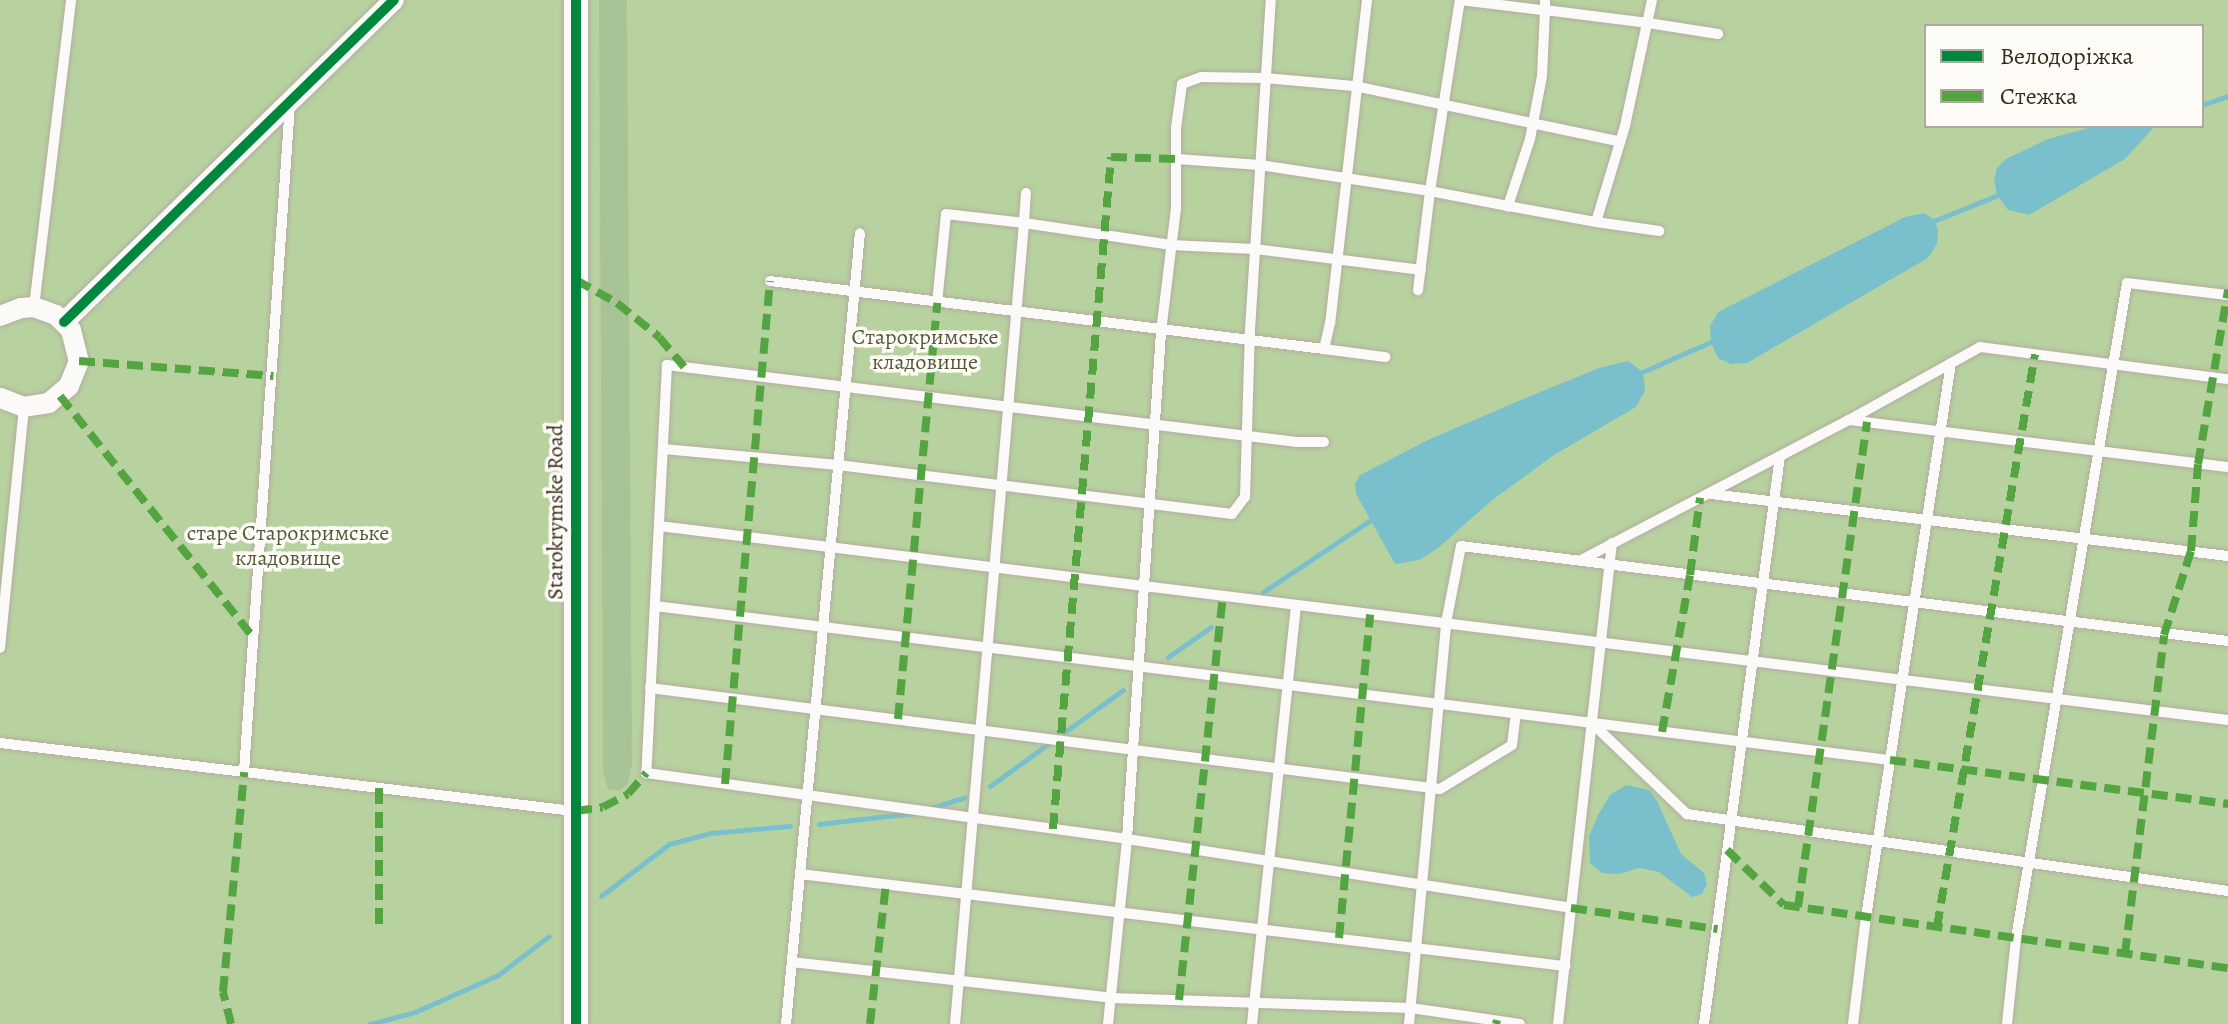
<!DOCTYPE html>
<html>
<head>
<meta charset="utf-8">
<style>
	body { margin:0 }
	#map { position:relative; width:2228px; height:1024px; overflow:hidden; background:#e5dfce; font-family:Alegreya,serif }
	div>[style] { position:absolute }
	.green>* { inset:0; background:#b8d29f }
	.forest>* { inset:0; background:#a8c396 }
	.water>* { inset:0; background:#7ac0cc }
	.stream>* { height:5px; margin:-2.5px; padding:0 2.5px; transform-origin:2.5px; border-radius:2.5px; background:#7ac0cc }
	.roads { filter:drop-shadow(0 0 2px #b2ada1) drop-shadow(0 0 2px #b2ada1) }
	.service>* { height:10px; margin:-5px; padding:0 5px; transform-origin:5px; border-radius:5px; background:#fbfaf8 }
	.minor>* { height:20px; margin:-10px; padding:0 10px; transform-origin:10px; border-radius:10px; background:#fbfaf8 }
	.tertiary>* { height:24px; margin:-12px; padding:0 12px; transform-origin:12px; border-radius:12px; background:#fbfaf8 }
	.quiet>* { height:8px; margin-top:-4px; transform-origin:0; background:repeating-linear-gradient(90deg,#54a441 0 16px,transparent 0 24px) }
	.cycleway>* { height:10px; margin:-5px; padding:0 5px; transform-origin:5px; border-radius:5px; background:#00873e }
	span { translate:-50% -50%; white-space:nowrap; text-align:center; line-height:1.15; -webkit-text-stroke:7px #fdfcf7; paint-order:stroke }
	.park-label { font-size:22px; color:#565939 }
	.street-label { font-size:22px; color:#3b2a1e }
	.legend { position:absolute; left:1924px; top:24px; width:280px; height:104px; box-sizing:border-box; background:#fdfcf7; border:2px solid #afa8a0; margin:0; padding:10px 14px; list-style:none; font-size:24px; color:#3b2a1e }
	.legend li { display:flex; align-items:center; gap:16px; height:40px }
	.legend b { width:40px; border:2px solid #afa8a0 }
</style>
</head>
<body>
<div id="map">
	<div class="green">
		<div style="clip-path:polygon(evenodd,0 0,2228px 0,2228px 1024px,0 1024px,0 0,1926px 26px,2202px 26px,2202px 126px,1926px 126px,1926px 26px)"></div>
	</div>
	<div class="forest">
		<div style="clip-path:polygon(599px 0,627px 0,632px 764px,628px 784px,619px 791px,608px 789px,603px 772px)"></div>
	</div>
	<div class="water">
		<div style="clip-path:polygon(2096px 126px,2155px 126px,2125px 159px,2029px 215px,2008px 210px,1997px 195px,1994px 180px,1997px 168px,2006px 159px,2048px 139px)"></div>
		<div style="clip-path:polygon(1924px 213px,1935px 220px,1938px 231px,1937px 244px,1928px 258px,1747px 363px,1731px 364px,1718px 358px,1711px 342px,1710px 326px,1718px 312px,1905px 217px)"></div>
		<div style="clip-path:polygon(1628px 361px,1643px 372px,1645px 390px,1636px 407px,1554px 455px,1491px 501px,1438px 548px,1419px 560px,1395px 564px,1356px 494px,1355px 484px,1360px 475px,1428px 440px,1516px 402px,1599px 368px)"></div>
		<div style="clip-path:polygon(1626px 785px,1649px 790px,1657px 801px,1681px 854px,1704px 873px,1707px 884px,1702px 894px,1692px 897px,1659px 872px,1639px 868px,1619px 874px,1602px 873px,1590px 863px,1589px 836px,1598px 815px,1610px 795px)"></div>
	</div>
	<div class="stream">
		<div style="left:2202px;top:105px;width:28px;rotate:-19deg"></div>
		<div style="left:1931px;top:222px;width:78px;rotate:-21.9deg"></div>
		<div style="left:1640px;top:373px;width:82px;rotate:-23.7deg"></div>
		<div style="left:1263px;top:592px;width:135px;rotate:-33.8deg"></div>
		<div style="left:1168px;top:657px;width:52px;rotate:-34.9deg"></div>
		<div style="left:1066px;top:731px;width:70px;rotate:-35.7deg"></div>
		<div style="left:990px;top:786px;width:72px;rotate:-35.9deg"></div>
		<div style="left:927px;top:809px;width:39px;rotate:-17deg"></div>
		<div style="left:819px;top:824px;width:95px;rotate:-6.7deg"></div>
		<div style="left:601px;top:896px;width:86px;rotate:-37.4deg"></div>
		<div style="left:669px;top:844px;width:43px;rotate:-14.7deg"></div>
		<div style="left:711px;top:833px;width:79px;rotate:-5.1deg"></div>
		<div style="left:370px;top:1024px;width:47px;rotate:-14.9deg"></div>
		<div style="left:415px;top:1012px;width:91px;rotate:-24deg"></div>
		<div style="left:498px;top:975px;width:64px;rotate:-37.4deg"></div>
	</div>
	<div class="roads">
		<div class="service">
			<div style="left:1367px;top:0;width:325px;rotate:96.5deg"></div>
			<div style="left:1330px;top:323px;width:27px;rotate:103deg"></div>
			<div style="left:1324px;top:349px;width:62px;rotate:7.5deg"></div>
			<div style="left:1545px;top:0;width:10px;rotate:90deg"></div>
			<div style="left:1545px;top:10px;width:66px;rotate:92.6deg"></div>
			<div style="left:1542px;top:76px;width:64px;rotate:100.8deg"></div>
			<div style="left:1530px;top:139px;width:71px;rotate:108.2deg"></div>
			<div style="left:1508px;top:206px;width:79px;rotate:-169.1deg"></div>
			<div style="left:1430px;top:191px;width:193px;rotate:-81.1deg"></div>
			<div style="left:1460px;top:0;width:83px;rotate:7deg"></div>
			<div style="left:1542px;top:10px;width:3px"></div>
			<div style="left:1545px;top:10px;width:104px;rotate:7.2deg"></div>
			<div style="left:1648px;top:23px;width:71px;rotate:8.9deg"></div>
			<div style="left:1652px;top:0;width:129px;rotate:102.1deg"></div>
			<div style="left:1625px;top:126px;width:100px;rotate:106.8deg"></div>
			<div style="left:1596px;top:222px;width:64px;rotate:8.1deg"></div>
			<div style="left:1177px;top:159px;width:83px;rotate:4.1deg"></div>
			<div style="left:1260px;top:165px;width:172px;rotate:8.7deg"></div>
			<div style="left:1430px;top:191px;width:100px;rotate:96.9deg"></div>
			<div style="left:1026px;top:193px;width:30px;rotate:94deg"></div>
			<div style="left:1024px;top:223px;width:149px;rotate:8.5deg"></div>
			<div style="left:1171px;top:245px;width:84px;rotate:2.7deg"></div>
			<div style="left:1255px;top:249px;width:167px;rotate:7.2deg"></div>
			<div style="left:1508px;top:206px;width:89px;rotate:10.3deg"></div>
			<div style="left:770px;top:281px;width:558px;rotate:7deg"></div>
			<div style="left:937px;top:303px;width:89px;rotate:-84.2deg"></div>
			<div style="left:946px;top:214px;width:79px;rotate:6.6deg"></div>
			<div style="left:1024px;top:223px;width:804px;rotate:94.92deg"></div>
			<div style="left:34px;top:307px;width:309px;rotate:-83.1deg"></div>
			<div style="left:1849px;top:420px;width:382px;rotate:7.1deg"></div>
			<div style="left:1324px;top:442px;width:27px;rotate:180deg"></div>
			<div style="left:1297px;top:442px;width:635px;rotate:-173.03deg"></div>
			<div style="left:667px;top:365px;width:409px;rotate:92.9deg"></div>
			<div style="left:646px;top:773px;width:486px;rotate:7.8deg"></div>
			<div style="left:1127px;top:839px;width:449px;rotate:8.8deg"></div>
			<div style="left:663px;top:449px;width:176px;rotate:5.2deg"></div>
			<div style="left:838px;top:465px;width:397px;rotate:7.1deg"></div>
			<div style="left:1232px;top:514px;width:21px;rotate:-53deg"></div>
			<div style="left:1245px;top:497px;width:167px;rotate:-88.3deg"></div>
			<div style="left:1250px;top:330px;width:331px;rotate:-86.4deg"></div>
			<div style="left:1711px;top:494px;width:521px;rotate:6.84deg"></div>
			<div style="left:659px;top:526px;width:1581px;rotate:7.05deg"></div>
			<div style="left:1581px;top:560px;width:302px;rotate:-27.6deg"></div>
			<div style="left:1849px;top:420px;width:150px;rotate:-29.1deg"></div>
			<div style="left:1980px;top:347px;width:250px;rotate:7.4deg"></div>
			<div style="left:655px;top:606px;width:1245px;rotate:7.11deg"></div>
			<div style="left:0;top:648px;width:242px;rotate:-84.3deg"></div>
			<div style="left:650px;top:688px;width:796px;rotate:7.29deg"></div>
			<div style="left:1440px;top:789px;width:84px;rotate:-31.4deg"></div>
			<div style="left:1512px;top:745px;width:31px;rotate:-83deg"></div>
			<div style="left:1592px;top:723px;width:132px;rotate:43.8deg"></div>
			<div style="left:1687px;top:814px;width:546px;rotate:8.1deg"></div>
			<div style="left:0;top:743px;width:578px;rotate:6.76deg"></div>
			<div style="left:244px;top:772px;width:670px;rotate:-86.06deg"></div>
			<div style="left:800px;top:874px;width:771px;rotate:6.86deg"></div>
			<div style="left:792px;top:962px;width:321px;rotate:6.4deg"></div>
			<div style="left:1111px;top:998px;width:300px;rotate:1.9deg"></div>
			<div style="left:1411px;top:1008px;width:110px;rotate:8.4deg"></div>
			<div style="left:786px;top:1024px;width:794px;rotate:-84.66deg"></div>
			<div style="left:1108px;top:1024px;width:186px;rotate:-84.1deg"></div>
			<div style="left:1127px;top:839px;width:508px;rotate:-86.16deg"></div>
			<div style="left:1161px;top:332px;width:125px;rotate:-83.1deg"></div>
			<div style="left:1176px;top:208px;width:80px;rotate:-90deg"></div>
			<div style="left:1176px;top:128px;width:44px;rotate:-82.2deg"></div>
			<div style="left:1182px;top:84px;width:20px;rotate:-20deg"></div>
			<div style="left:1201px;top:77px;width:64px;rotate:0.9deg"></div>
			<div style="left:1265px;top:78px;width:89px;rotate:5.1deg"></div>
			<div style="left:1354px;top:86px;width:270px;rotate:11.8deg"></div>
			<div style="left:1252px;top:1024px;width:421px;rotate:-84deg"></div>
			<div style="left:1409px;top:1024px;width:403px;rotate:-84.7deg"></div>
			<div style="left:1446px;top:623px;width:78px;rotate:-79deg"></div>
			<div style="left:1461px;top:546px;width:773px;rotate:7.06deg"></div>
			<div style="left:1558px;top:1024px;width:484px;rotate:-83.6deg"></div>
			<div style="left:1704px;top:1024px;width:573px;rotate:-82.38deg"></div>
			<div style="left:1853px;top:1024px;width:108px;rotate:-83.1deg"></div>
			<div style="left:1866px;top:917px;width:560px;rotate:-81.28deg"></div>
			<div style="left:2007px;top:1024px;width:86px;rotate:-84deg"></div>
			<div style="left:2016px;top:938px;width:664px;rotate:-80.38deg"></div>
			<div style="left:2127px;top:283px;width:102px;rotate:6.8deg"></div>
		</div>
		<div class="minor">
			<div style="left:0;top:316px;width:22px;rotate:-21deg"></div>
			<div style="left:21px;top:308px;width:13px;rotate:-4deg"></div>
			<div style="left:34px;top:307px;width:23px;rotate:20deg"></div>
			<div style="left:56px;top:315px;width:21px;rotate:45deg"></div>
			<div style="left:71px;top:330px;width:32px;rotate:76deg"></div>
			<div style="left:79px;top:361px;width:27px;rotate:112deg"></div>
			<div style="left:69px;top:386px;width:26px;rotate:140deg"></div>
			<div style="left:49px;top:403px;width:25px;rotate:171deg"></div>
			<div style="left:24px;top:407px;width:26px;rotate:-159deg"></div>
			<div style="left:64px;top:322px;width:461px;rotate:-44.3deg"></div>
		</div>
		<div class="tertiary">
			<div style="left:576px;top:0;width:1024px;rotate:90deg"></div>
		</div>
	</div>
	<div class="quiet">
		<div style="left:576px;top:280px;width:47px;rotate:29.3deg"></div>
		<div style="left:617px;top:303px;width:54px;rotate:39deg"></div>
		<div style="left:659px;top:337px;width:39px;rotate:50deg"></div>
		<div style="left:79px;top:361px;width:195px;rotate:4.4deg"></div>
		<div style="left:60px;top:396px;width:310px;rotate:51.3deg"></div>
		<div style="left:898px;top:719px;width:418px;rotate:-84.6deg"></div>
		<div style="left:1662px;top:732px;width:159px;rotate:-79.9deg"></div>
		<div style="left:1690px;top:575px;width:78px;rotate:-82.6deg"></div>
		<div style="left:1890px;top:760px;width:341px;rotate:7.4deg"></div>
		<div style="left:725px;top:784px;width:505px;rotate:-84.89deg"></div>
		<div style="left:379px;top:788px;width:138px;rotate:90deg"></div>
		<div style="left:576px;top:811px;width:27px;rotate:-8deg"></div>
		<div style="left:603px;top:807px;width:28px;rotate:-27deg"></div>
		<div style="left:628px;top:794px;width:28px;rotate:-49deg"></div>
		<div style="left:1053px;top:829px;width:674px;rotate:-85.07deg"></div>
		<div style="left:1111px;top:157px;width:66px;rotate:1.7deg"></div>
		<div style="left:1727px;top:850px;width:79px;rotate:44deg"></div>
		<div style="left:1784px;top:905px;width:448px;rotate:8.1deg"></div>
		<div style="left:1798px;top:907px;width:490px;rotate:-81.9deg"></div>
		<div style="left:1571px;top:908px;width:148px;rotate:8.2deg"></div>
		<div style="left:1937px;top:927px;width:581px;rotate:-80.29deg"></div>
		<div style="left:1339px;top:938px;width:325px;rotate:-84.5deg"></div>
		<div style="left:2125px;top:954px;width:321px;rotate:-83deg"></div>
		<div style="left:2164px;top:635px;width:88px;rotate:-72.2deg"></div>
		<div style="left:2191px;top:551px;width:87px;rotate:-85.4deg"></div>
		<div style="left:2198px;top:464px;width:177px;rotate:-80.2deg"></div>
		<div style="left:1179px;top:1000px;width:406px;rotate:-83.8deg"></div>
		<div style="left:231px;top:1024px;width:33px;rotate:-104deg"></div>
		<div style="left:223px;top:992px;width:221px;rotate:-84.5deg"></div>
		<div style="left:870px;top:1024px;width:141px;rotate:-83.5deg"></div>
		<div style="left:1496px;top:1024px;width:4px;rotate:-76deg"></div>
	</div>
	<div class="cycleway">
		<div style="left:576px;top:0;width:1024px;rotate:90deg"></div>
		<div style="left:64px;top:322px;width:461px;rotate:-44.3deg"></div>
	</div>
	<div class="park-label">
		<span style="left:925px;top:350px">Старокримське<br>кладовище</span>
		<span style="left:288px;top:546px">старе Старокримське<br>кладовище</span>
	</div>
	<div class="street-label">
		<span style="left:556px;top:512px;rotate:-90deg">Starokrymske Road</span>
	</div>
	<ul class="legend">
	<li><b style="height:10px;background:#00873e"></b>Велодоріжка</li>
	<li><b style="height:10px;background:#54a441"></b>Стежка</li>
	</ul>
</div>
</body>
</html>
